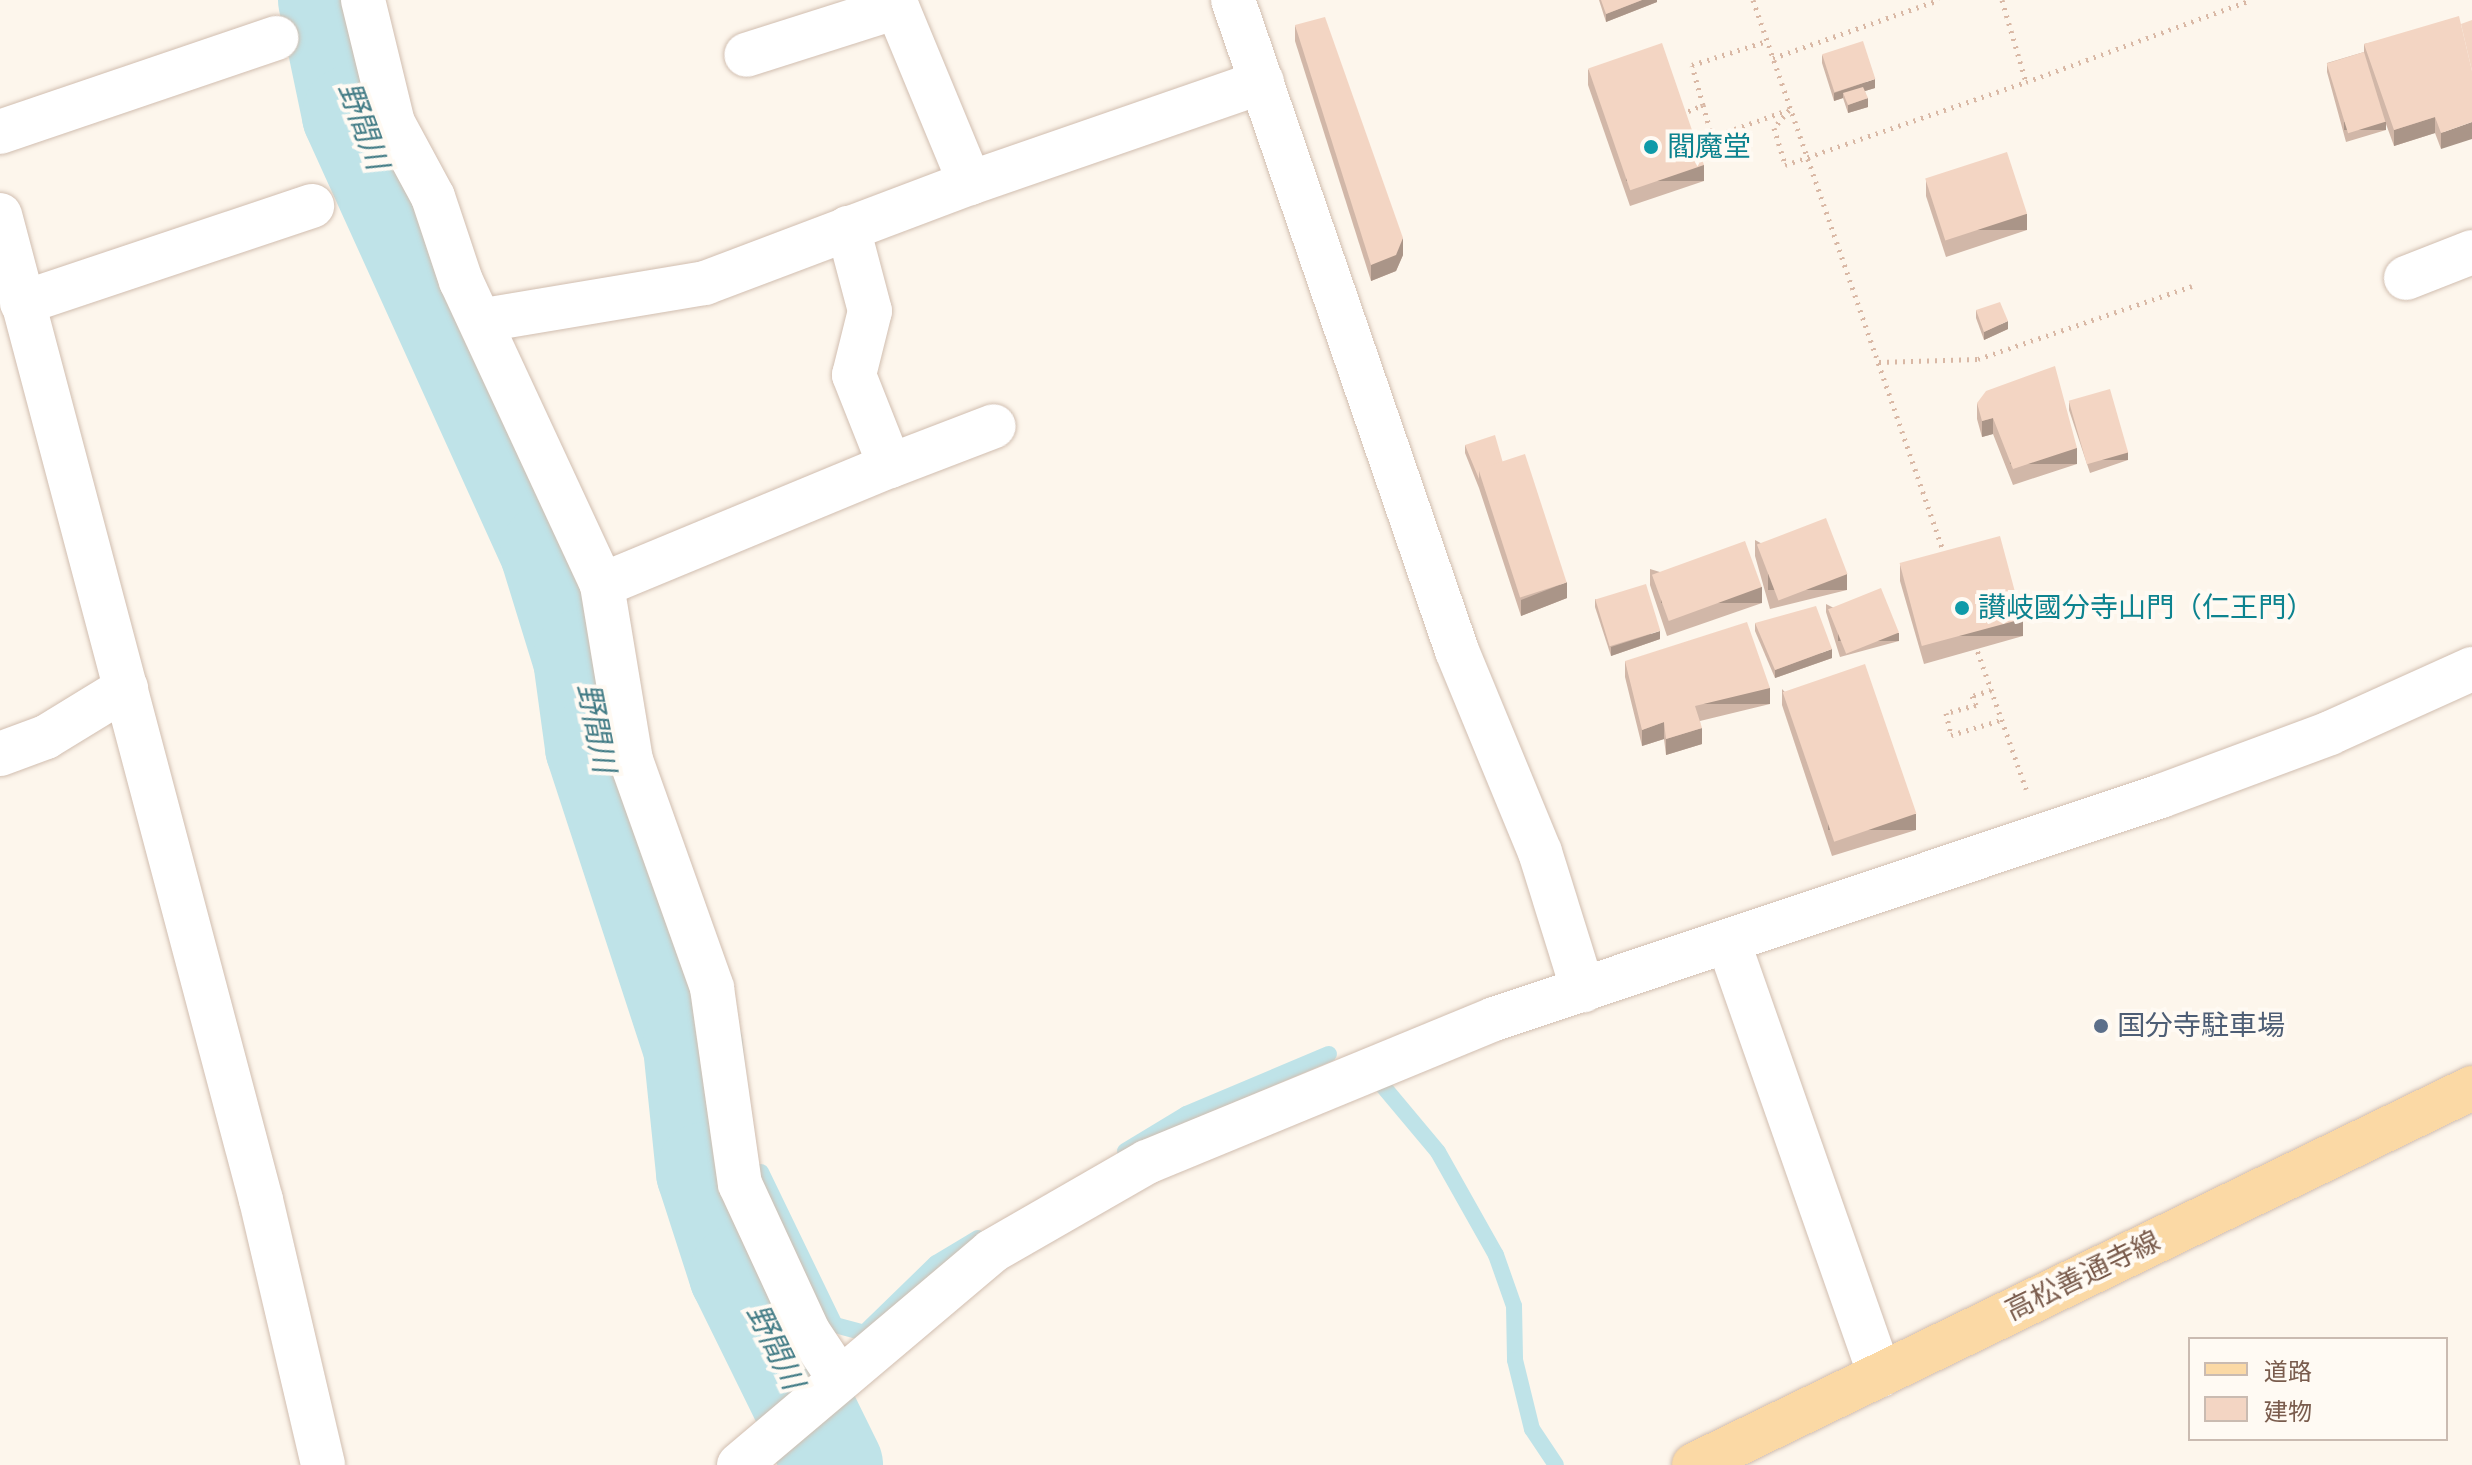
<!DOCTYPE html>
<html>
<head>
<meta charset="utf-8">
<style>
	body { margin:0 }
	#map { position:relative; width:2472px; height:1465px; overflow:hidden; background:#fdf6ec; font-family:Raleway,"Noto Sans JP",sans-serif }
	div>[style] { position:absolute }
	.stream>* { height:16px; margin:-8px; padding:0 8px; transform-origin:8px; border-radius:8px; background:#bfe3e8 }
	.river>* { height:100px; margin:-50px; padding:0 50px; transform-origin:50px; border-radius:50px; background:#bfe3e8 }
	.path>* { height:5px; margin-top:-2.5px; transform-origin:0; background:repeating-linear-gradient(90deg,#d9b8a5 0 2px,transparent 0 8px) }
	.roads { filter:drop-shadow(0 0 2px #d1beb0) drop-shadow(0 0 2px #d1beb0) }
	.minor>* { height:44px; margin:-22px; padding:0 22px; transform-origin:22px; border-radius:22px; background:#fff }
	.primary>* { height:44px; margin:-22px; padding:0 22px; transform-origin:22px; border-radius:22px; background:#fbd9a5 }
	.wall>* { inset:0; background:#d1b7a8 }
	.shaded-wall>* { inset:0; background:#aa9588; transform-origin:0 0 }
	.building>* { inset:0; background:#f3d5c3; transform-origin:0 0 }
	.dots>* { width:22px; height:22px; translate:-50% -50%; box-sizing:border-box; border:4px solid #fffaf3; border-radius:50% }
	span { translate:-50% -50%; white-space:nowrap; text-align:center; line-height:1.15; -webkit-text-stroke:8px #fffaf3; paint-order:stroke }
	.culture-label { font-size:28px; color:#0d838f }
	.left { translate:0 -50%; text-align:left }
	.service-label { font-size:28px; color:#4e5e75 }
	.street-label { font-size:28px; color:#7a5c4d }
	.water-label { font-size:30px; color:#437c86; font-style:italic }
	.legend { position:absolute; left:2188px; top:1337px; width:260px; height:104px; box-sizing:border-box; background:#fffaf3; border:2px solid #cabbb1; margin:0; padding:10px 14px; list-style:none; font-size:24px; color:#7a5c4d }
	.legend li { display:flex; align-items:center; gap:16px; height:40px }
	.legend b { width:40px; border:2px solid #cabbb1 }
</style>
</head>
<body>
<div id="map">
	<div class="stream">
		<div style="left:1382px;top:1085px;width:87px;rotate:50.1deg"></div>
		<div style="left:1438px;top:1152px;width:118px;rotate:60.6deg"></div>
		<div style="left:1496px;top:1255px;width:54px;rotate:70.6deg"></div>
		<div style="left:1514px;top:1306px;width:54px;rotate:88.9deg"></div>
		<div style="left:1515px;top:1360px;width:71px;rotate:76.2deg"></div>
		<div style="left:1532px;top:1429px;width:43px;rotate:56.3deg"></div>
		<div style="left:1125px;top:1151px;width:71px;rotate:-31.2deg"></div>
		<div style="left:1186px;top:1114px;width:155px;rotate:-22.8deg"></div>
		<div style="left:761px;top:1172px;width:170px;rotate:64.2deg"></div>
		<div style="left:835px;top:1325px;width:30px;rotate:15deg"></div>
		<div style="left:864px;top:1333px;width:100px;rotate:-44.2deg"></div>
		<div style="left:936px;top:1263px;width:49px;rotate:-30.8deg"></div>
	</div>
	<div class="river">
		<div style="left:328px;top:0;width:117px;rotate:78.2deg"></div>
		<div style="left:352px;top:115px;width:480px;rotate:65.6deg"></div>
		<div style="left:550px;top:552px;width:112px;rotate:72.9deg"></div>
		<div style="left:583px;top:659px;width:89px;rotate:82.2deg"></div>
		<div style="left:595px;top:747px;width:315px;rotate:71.9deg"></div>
		<div style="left:693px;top:1046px;width:127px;rotate:84.1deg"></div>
		<div style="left:706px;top:1172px;width:107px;rotate:72.1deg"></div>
		<div style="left:739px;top:1274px;width:213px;rotate:63.8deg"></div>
	</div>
	<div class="path">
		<div style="left:1753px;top:0;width:591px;rotate:70.95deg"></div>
		<div style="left:2002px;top:0;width:85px;rotate:73.7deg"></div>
		<div style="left:2026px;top:82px;width:239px;rotate:-20deg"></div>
		<div style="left:1773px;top:58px;width:176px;rotate:-19.3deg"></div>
		<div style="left:1703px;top:105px;width:41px;rotate:-105.4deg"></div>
		<div style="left:1692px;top:65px;width:79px;rotate:-17.7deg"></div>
		<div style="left:1789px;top:110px;width:23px;rotate:130deg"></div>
		<div style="left:1774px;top:128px;width:39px;rotate:73deg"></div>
		<div style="left:1785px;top:165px;width:255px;rotate:-19deg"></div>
		<div style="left:1681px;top:114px;width:24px;rotate:-22deg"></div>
		<div style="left:1703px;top:105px;width:33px;rotate:74deg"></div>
		<div style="left:1712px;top:137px;width:81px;rotate:-19.6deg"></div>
		<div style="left:1879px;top:362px;width:99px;rotate:-1.7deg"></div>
		<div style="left:1978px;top:359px;width:226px;rotate:-18.8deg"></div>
		<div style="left:1975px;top:644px;width:154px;rotate:70.6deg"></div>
		<div style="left:1991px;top:690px;width:20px;rotate:162deg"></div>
		<div style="left:1972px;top:696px;width:10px;rotate:66deg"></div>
		<div style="left:1976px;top:705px;width:31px;rotate:165deg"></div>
		<div style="left:1946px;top:713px;width:23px;rotate:77deg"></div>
		<div style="left:1951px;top:735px;width:52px;rotate:-16.7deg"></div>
	</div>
	<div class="roads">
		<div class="minor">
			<div style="left:363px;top:0;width:127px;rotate:76.3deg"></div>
			<div style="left:393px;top:123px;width:84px;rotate:61.6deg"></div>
			<div style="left:433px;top:197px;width:89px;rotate:71.6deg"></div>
			<div style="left:461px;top:281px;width:335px;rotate:65.1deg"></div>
			<div style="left:602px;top:585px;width:177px;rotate:80.6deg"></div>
			<div style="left:631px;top:760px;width:242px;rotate:70.4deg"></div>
			<div style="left:712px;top:988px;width:198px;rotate:81.9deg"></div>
			<div style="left:740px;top:1184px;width:164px;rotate:65.2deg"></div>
			<div style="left:809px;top:1333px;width:54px;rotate:56.3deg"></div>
			<div style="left:1233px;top:0;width:688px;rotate:71.01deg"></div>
			<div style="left:1457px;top:651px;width:217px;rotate:67.6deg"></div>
			<div style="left:1540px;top:852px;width:145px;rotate:72.7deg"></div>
			<div style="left:0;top:132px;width:292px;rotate:-18.8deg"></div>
			<div style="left:970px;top:183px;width:309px;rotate:-19.1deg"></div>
			<div style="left:0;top:215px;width:1019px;rotate:75.16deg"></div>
			<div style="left:261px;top:1200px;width:272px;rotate:76.8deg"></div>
			<div style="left:2406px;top:278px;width:71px;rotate:-21.5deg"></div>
			<div style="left:22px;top:303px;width:306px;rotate:-18.5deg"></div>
			<div style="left:484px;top:320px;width:224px;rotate:-9.5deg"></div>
			<div style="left:705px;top:283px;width:283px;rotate:-20.7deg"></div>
			<div style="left:970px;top:183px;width:191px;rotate:-112.5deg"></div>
			<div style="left:897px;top:7px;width:158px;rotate:162.4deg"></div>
			<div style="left:890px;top:466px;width:111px;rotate:-21deg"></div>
			<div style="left:602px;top:585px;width:312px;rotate:-22.5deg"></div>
			<div style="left:890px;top:466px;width:98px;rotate:-111.6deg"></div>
			<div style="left:854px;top:375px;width:66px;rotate:-76deg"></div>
			<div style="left:870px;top:311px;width:86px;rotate:-104.8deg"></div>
			<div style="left:0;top:754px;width:49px;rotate:-20.3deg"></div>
			<div style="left:46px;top:737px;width:94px;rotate:-31.5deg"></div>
			<div style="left:1728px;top:941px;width:460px;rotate:70.7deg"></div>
			<div style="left:739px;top:1465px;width:331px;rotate:-40.2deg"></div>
			<div style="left:992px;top:1251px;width:179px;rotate:-29.9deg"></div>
			<div style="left:1147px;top:1162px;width:375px;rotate:-22.4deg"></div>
			<div style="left:1494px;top:1019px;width:703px;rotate:-18.49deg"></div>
			<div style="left:2161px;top:796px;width:180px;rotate:-20.4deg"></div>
			<div style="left:2330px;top:733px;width:156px;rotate:-24.3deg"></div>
		</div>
		<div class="primary">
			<div style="left:1694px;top:1465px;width:865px;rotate:-25.85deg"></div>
		</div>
	</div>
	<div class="wall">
		<div style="clip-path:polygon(1599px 0,1657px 0,1657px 2px,1606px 22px)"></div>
		<div style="clip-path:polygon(2461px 24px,2441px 149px,2435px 133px,2394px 146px,2386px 124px,2386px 130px,2346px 142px,2327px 72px,2327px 63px,2364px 52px,2364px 44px)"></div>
		<div style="clip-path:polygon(1295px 25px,1403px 255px,1396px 271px,1371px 281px,1295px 41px)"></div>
		<div style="clip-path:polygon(1822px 55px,1875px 88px,1865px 91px,1868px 107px,1848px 113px,1843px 98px,1834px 101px,1822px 63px)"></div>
		<div style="clip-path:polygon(1588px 69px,1704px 181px,1630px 206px,1588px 85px)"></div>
		<div style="clip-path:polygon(1926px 180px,2027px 230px,1946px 257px,1926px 196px)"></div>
		<div style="clip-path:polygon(1976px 310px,2008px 329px,1984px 340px,1976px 318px)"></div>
		<div style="clip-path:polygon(2069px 402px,2128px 460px,2090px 473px,2069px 410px)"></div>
		<div style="clip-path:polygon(1977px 403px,2077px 464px,2013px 485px,1993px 434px,1982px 437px,1977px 419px)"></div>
		<div style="clip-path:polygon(1465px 445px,1503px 463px,1567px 598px,1521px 616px,1479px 488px,1465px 453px)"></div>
		<div style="clip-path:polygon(1755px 540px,1847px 590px,1770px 609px,1755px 556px)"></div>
		<div style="clip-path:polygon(1900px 565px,2023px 636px,1924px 664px,1900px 581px)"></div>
		<div style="clip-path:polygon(1650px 569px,1762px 603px,1667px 636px,1650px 585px)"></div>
		<div style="clip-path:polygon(1595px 599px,1660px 639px,1611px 656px,1595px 607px)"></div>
		<div style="clip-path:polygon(1826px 604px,1899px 641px,1840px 657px,1826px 612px)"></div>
		<div style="clip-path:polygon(1755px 623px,1832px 658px,1775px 678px,1755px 631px)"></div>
		<div style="clip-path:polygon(1625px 661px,1770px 704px,1700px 721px,1702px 744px,1666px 755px,1664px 739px,1642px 746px,1625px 677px)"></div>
		<div style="clip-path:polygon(1782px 689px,1916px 830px,1832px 856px,1782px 705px)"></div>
	</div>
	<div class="shaded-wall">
		<div style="clip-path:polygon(1642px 0,1657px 0,1657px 2px,1606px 22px,1606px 14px)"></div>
		<div style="clip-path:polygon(1875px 79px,1875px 88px,1845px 97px,1843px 93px,1843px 98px,1834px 101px,1834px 93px)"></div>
		<div style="clip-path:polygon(1868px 98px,1868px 107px,1848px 113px,1848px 105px)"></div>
		<div style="clip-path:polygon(2435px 117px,2435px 133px,2394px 146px,2394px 130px)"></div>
		<div style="left:2386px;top:122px;width:8px;height:42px;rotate:90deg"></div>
		<div style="clip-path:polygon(2472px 122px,2472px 139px,2441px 149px,2441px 133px)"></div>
		<div style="left:1704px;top:165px;width:16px;height:78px;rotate:90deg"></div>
		<div style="left:2027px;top:214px;width:16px;height:85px;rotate:90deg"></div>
		<div style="clip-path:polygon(1403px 238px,1403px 255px,1396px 271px,1371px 281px,1371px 265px)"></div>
		<div style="clip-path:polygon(2008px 321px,2008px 329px,1984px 340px,1984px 332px)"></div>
		<div style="clip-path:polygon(1993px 418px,1993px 434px,1982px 437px,1982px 421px)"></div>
		<div style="left:2077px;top:448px;width:16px;height:67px;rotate:90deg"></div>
		<div style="left:2128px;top:452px;width:8px;height:40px;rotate:90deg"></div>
		<div style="left:1847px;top:574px;width:16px;height:79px;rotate:90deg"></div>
		<div style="clip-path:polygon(1567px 582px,1567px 598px,1521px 616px,1521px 600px)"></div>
		<div style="left:1762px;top:587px;width:16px;height:101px;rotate:90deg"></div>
		<div style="left:2023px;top:619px;width:17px;height:103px;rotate:90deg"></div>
		<div style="clip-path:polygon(1660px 631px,1660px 639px,1611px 656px,1611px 647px)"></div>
		<div style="left:1899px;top:633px;width:8px;height:61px;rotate:90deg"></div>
		<div style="clip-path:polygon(1832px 649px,1832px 658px,1775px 678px,1775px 670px)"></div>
		<div style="left:1770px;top:688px;width:16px;height:77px;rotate:90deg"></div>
		<div style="clip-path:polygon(1664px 722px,1664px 739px,1642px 746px,1642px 730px)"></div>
		<div style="clip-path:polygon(1702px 728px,1702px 744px,1666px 755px,1666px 739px)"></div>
		<div style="left:1916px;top:814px;width:16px;height:88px;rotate:90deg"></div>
	</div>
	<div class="building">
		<div style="clip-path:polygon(1601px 0,1642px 0,1606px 14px)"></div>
		<div style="clip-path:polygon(2459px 16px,2472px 71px,2472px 122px,2441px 133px,2435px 117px,2394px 130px,2364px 44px)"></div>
		<div style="clip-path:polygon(1325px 17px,1403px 238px,1396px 255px,1371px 265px,1295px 25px)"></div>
		<div style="clip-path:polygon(2472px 20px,2472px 71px,2461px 24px)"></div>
		<div style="left:1863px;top:41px;width:40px;height:43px;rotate:72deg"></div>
		<div style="left:1662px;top:43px;width:129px;height:78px;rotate:71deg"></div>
		<div style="left:2364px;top:52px;width:73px;height:39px;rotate:73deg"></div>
		<div style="clip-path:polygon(1863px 87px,1868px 98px,1848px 105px,1843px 93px)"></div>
		<div style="left:2007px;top:152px;width:65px;height:86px;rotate:72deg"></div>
		<div style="clip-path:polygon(2000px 302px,2008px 321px,1984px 332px,1976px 310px)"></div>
		<div style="clip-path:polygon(2055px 366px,2077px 448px,2013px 469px,1993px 418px,1982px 421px,1977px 403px,1986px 391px)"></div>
		<div style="left:2110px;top:389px;width:66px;height:43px;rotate:74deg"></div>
		<div style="clip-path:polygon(1495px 435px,1503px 463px,1479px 471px,1479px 479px,1465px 445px)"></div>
		<div style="left:1525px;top:454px;width:135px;height:49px;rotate:72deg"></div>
		<div style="left:1826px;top:518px;width:60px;height:74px;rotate:69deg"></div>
		<div style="left:2000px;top:536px;width:86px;height:104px;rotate:75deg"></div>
		<div style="left:1745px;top:541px;width:49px;height:99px;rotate:70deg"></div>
		<div style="left:1646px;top:584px;width:49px;height:53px;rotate:73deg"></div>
		<div style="left:1881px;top:588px;width:48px;height:57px;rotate:68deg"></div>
		<div style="clip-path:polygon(1816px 606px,1832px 649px,1775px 670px,1755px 623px)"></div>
		<div style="clip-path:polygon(1747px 622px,1770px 688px,1695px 706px,1702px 728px,1666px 739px,1664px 722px,1642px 730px,1625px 661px)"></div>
		<div style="left:1865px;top:664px;width:158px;height:87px;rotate:71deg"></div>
	</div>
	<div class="dots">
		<div style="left:1651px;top:147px;background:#0f9aa8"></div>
		<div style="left:1962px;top:608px;background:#0f9aa8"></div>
		<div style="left:2101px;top:1026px;background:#5c6f8a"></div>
	</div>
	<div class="culture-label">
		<span class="left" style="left:1667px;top:147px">閻魔堂</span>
		<span class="left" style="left:1978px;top:608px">讃岐國分寺山門（仁王門）</span>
	</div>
	<div class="service-label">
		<span class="left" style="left:2117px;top:1026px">国分寺駐車場</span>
	</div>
	<div class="street-label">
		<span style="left:2083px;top:1276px;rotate:-26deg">高松善通寺線</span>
	</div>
	<div class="water-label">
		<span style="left:363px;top:126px;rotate:70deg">野間川</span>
		<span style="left:596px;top:728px;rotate:79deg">野間川</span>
		<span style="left:775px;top:1347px;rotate:64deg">野間川</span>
	</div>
	<ul class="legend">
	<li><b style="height:10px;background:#fbd9a5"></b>道路</li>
	<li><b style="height:22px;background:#f3d5c3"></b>建物</li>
	</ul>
</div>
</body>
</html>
